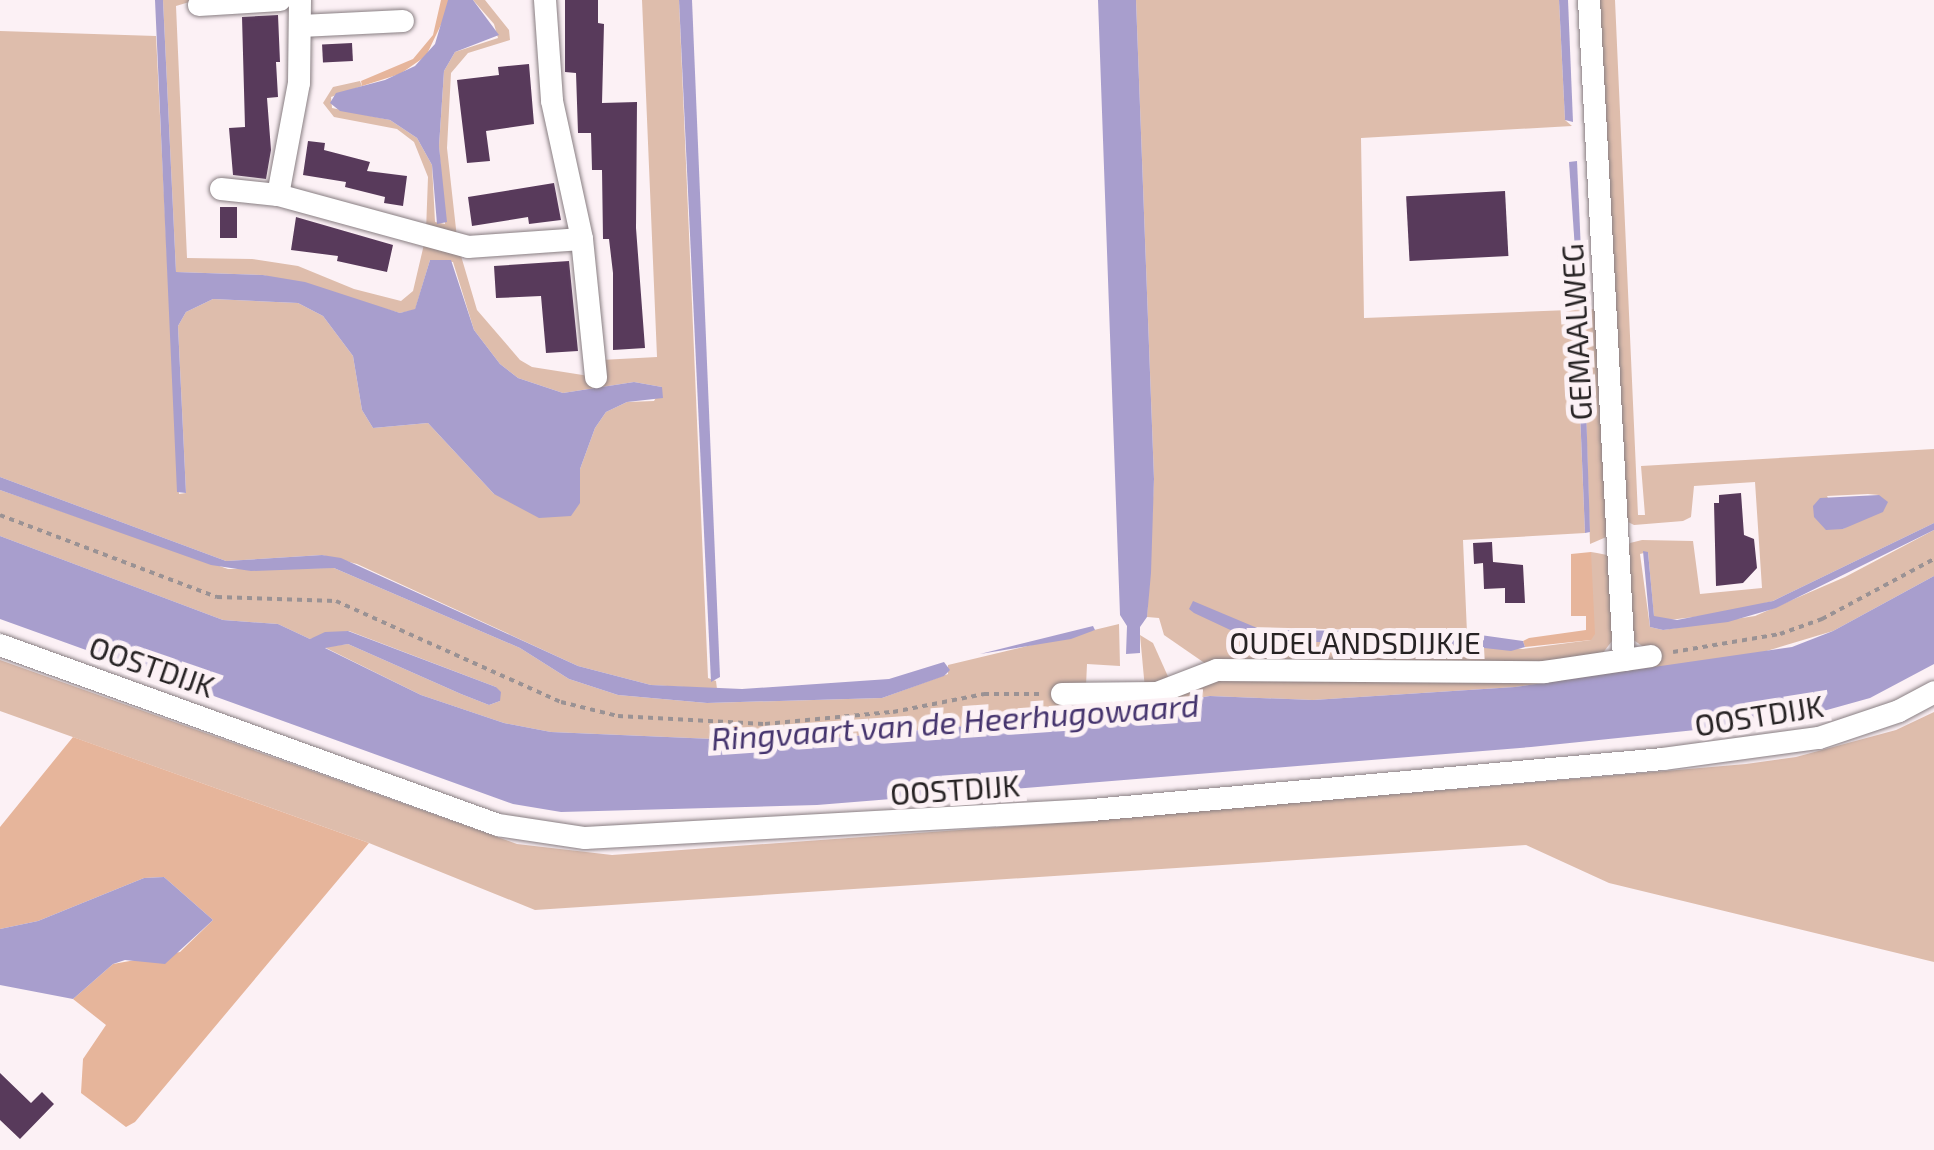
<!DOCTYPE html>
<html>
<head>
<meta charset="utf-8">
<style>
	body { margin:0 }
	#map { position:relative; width:1934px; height:1150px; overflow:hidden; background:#fcf1f5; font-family:"Exo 2",sans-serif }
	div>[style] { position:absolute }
	.green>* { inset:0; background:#debdac }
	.forest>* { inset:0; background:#e6b59b }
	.water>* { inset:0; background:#a89ecd }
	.building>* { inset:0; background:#583a5b; transform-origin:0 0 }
	.path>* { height:4px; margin-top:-2px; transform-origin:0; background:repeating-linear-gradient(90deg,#9a9294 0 5px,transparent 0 10px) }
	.roads { filter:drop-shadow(0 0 2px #887e82) drop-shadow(0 0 2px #887e82) }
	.minor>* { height:22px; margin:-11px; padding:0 11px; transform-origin:11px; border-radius:11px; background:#fff }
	span { translate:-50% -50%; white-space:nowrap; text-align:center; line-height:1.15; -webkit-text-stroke:10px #fcf1f5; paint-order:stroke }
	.street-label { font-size:30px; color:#272324 }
	.water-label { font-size:32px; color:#44336d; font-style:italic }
</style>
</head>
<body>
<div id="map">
	<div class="green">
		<div style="clip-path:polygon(163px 0,196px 0,176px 6px,187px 258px,252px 259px,298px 266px,354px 289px,401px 301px,413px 291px,425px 240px,459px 249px,477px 310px,520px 360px,532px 367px,589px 376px,601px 360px,657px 357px,642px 0,679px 0,708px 678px,716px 681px,717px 689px,651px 685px,578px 666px,357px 564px,322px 555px,226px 561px,0 477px,0 31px,156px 36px,179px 494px,186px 493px,178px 326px,186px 312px,213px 299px,298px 303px,323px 316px,353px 356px,362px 410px,373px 428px,428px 423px,494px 494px,580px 503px,580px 469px,595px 428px,606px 412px,627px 402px,654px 401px,662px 387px,634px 382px,563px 393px,518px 378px,500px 364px,474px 330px,453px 262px,430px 260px,415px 310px,400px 313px,263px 275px,176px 272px)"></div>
		<div style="clip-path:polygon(473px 0,485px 0,509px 30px,510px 40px,468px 53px,451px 73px,447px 148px,457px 238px,426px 231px,428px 177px,414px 142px,397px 129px,334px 117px,323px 103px,333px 87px,360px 81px,362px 86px,331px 97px,332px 108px,390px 120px,417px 138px,432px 165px,435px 222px,445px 224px,439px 146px,444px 71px,455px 52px,498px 38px,494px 24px)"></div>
		<div style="clip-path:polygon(1136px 0,1559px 0,1565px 120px,1572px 126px,1361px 138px,1364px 318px,1596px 309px,1611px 535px,1590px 544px,1583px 312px,1576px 316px,1585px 533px,1463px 540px,1467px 633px,1250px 627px,1256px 642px,1431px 642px,1523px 649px,1591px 640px,1591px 552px,1597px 553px,1612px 556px,1612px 641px,1602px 654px,1578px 661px,1206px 664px,1164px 635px,1159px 618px,1147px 617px,1154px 479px)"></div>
		<div style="clip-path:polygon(evenodd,1594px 0,1615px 0,1638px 515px,1645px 515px,1641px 466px,1934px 449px,1934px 523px,1773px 601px,1727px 613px,1661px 621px,1654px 617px,1648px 552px,1640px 554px,1650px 627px,1663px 630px,1755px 616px,1845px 577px,1934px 530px,1934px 576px,1833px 631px,1753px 655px,1515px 687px,1313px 700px,1210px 696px,1140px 707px,1140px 702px,1208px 677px,1456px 679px,1648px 650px,1632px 639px,1624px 553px,1630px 543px,1642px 540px,1693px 541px,1700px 594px,1762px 588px,1755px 482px,1694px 486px,1691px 517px,1683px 521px,1634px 525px,1624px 520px,1594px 0,1868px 494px,1879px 495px,1862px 518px,1843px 529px,1827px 496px,1868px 494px)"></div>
		<div style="clip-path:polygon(0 490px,228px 569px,334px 568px,520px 648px,569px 679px,618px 695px,707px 703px,882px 698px,948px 674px,948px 665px,1119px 624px,1120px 666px,1087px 664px,1086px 686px,1125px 702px,1125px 706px,1115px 712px,834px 738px,737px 740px,551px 732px,504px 723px,421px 695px,324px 647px,348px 644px,461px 694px,489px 705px,500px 701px,496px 687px,349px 631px,310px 639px,278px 624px,223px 620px,0 536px)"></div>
		<div style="clip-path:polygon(1140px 635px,1153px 643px,1170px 681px,1145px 689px)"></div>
		<div style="clip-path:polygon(0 660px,517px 844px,612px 855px,1085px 821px,1746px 764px,1796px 757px,1896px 730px,1934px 712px,1934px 962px,1609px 883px,1526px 845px,535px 910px,369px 843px,0 711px)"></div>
	</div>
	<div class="forest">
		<div style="clip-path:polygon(441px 0,448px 0,448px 10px,426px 56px,400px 74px,362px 86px,361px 81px,413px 59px,433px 35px)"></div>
		<div style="clip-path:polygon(1591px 552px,1595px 634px,1591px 640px,1525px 647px,1523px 641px,1529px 638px,1586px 630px,1586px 616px,1571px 616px,1571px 554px)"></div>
		<div style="clip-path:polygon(73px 737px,369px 843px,135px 1122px,126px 1127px,81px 1093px,83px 1059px,106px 1025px,73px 999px,113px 964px,180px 952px,213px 920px,164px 877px,144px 878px,38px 921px,0 929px,0 827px)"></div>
	</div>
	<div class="water">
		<div style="clip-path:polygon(155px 0,163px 0,176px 272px,263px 275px,305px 282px,400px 313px,415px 309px,430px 260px,451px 260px,474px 330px,500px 364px,518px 378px,563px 393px,634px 382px,662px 387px,663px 398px,627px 402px,606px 412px,595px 428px,580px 469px,580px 503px,571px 516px,539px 518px,494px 494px,428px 423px,373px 428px,362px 410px,353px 356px,323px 316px,298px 303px,213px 299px,186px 312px,178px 326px,186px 493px,177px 492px)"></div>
		<div style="clip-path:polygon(448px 0,473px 0,499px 35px,455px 52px,444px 71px,439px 146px,447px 222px,437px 224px,432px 165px,417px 138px,390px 120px,340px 111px,330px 103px,336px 93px,385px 80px,415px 66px,435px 44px)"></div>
		<div style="clip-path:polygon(679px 0,692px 0,720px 677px,711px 682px)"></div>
		<div style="clip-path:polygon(1098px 0,1136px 0,1154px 479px,1151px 573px,1147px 617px,1140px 627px,1140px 653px,1126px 654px,1127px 626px,1120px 615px)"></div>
		<div style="clip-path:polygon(1559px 0,1568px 0,1573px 122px,1565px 120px)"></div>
		<div style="clip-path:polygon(1577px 161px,1582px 274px,1577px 279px,1569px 162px)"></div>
		<div style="clip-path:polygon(1583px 312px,1590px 532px,1585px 533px,1576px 315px)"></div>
		<div style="clip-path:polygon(0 477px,226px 561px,322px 555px,341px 558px,578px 666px,651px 685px,742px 689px,889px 679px,944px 662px,950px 670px,944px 676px,882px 698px,707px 703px,618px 695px,569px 679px,520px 648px,334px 568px,251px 571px,211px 565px,0 490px)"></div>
		<div style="clip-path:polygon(1879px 495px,1888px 502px,1883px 512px,1843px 529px,1826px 530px,1814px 517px,1813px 506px,1820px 498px)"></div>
		<div style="clip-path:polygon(1934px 523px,1934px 530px,1776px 608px,1728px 622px,1663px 630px,1650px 627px,1643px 551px,1648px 552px,1654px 616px,1677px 620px,1773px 601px)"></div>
		<div style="clip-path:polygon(0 536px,223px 620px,278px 624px,310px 639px,325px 632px,348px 631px,496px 687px,501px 692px,500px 701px,489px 705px,461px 694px,348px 644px,325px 648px,421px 695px,504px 723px,551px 732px,737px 740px,834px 738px,1115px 712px,1125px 706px,1125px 685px,1140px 685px,1140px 707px,1210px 696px,1313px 700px,1515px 687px,1792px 647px,1833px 631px,1934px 576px,1934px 664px,1870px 698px,1791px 720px,1531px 747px,817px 805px,561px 812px,513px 804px,0 619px)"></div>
		<div style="clip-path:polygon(1193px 601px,1262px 630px,1459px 632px,1523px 641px,1525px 647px,1511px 651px,1431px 642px,1256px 642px,1194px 613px,1189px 609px)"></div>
		<div style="clip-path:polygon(1093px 626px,1095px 630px,1071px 639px,980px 654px)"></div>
		<div style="clip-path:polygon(164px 877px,213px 920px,165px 964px,125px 960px,113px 964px,73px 999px,0 985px,0 929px,38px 921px,144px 878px)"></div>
	</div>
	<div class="building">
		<div style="clip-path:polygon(565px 0,598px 0,598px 23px,604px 24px,602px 103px,637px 102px,636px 228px,645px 348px,613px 350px,613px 273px,609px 239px,603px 239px,602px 170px,592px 170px,591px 133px,578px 133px,576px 73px,565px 72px)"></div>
		<div style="clip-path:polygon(278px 15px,280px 62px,276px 62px,278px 97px,267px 98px,271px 150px,266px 179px,233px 175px,229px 128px,245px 127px,242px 17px)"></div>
		<div style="left:352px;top:43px;width:18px;height:30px;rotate:87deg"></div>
		<div style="clip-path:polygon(529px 64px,534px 124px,486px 131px,490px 161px,467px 163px,457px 80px,499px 75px,498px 67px)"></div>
		<div style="clip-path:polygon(308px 141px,325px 143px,324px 150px,370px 162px,367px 171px,407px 176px,403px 206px,384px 203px,385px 197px,345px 187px,346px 182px,303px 175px)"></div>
		<div style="clip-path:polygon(554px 183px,561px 220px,529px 224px,528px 217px,472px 226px,468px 197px)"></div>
		<div style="left:1505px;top:191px;width:65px;height:99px;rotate:87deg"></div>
		<div style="left:220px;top:207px;width:17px;height:31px"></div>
		<div style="clip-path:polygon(296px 217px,393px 245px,387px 272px,337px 261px,338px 256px,291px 250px)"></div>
		<div style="clip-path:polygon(569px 261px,578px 351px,546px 353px,541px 296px,496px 298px,494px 266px)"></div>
		<div style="clip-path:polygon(1741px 493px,1744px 535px,1754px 539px,1757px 568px,1743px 583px,1716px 586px,1714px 503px,1719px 503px,1719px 495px)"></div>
		<div style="clip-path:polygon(1492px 542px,1493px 562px,1523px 565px,1525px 603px,1505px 603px,1505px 588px,1484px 589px,1483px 563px,1474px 564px,1473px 543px)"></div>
		<div style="clip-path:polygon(0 1073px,31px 1103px,42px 1092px,54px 1104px,20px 1139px,0 1120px)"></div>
	</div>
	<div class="path">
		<div style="left:0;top:515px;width:232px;rotate:20.7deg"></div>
		<div style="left:217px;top:597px;width:119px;rotate:1.9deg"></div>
		<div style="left:336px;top:601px;width:247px;rotate:24.2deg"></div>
		<div style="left:561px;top:702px;width:59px;rotate:13.8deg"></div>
		<div style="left:618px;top:716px;width:147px;rotate:3.1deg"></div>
		<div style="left:765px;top:724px;width:129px;rotate:-5.4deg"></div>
		<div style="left:893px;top:712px;width:93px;rotate:-11.2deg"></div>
		<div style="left:984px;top:694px;width:55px"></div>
		<div style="left:1673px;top:652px;width:109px;rotate:-9.5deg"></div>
		<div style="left:1780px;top:634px;width:45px;rotate:-19.7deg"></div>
		<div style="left:1822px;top:619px;width:127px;rotate:-28.2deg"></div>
	</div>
	<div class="roads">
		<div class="minor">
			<div style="left:545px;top:0;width:101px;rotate:86deg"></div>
			<div style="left:552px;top:101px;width:141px;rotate:77.7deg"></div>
			<div style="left:582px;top:239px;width:139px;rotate:84.2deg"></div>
			<div style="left:1589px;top:0;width:661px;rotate:86.96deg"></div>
			<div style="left:199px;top:5px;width:81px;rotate:-3.5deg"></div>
			<div style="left:301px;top:26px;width:102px;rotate:-2.8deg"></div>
			<div style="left:221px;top:189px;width:57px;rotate:6deg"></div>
			<div style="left:278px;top:195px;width:197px;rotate:15.3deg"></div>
			<div style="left:468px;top:247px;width:114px;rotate:-4deg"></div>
			<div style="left:278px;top:195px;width:114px;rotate:-79.4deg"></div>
			<div style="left:299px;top:83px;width:83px;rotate:-89.3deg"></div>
			<div style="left:0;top:645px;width:530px;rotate:19.87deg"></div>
			<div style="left:498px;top:825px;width:88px;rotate:8.5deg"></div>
			<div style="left:585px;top:838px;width:508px;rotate:-3.16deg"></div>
			<div style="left:1092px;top:810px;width:573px;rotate:-5.1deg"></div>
			<div style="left:1663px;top:759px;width:157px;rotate:-7.7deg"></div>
			<div style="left:1819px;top:738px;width:84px;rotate:-18.6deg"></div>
			<div style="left:1899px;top:711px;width:40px;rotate:-28deg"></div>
			<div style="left:1062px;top:694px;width:95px;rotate:-0.6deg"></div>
			<div style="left:1157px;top:693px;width:64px;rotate:-21deg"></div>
			<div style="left:1217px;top:670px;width:327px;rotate:0.4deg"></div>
			<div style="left:1544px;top:672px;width:108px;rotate:-8.5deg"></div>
		</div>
	</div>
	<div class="street-label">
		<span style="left:1576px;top:332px;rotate:-93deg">GEMAALWEG</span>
		<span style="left:1355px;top:642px">OUDELANDSDIJKJE</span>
		<span style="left:152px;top:666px;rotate:19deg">OOSTDIJK</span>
		<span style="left:1759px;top:715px;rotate:-9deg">OOSTDIJK</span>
		<span style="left:955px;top:789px;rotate:-4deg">OOSTDIJK</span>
	</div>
	<div class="water-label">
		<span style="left:955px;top:721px;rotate:-4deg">Ringvaart van de Heerhugowaard</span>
	</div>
</div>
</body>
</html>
